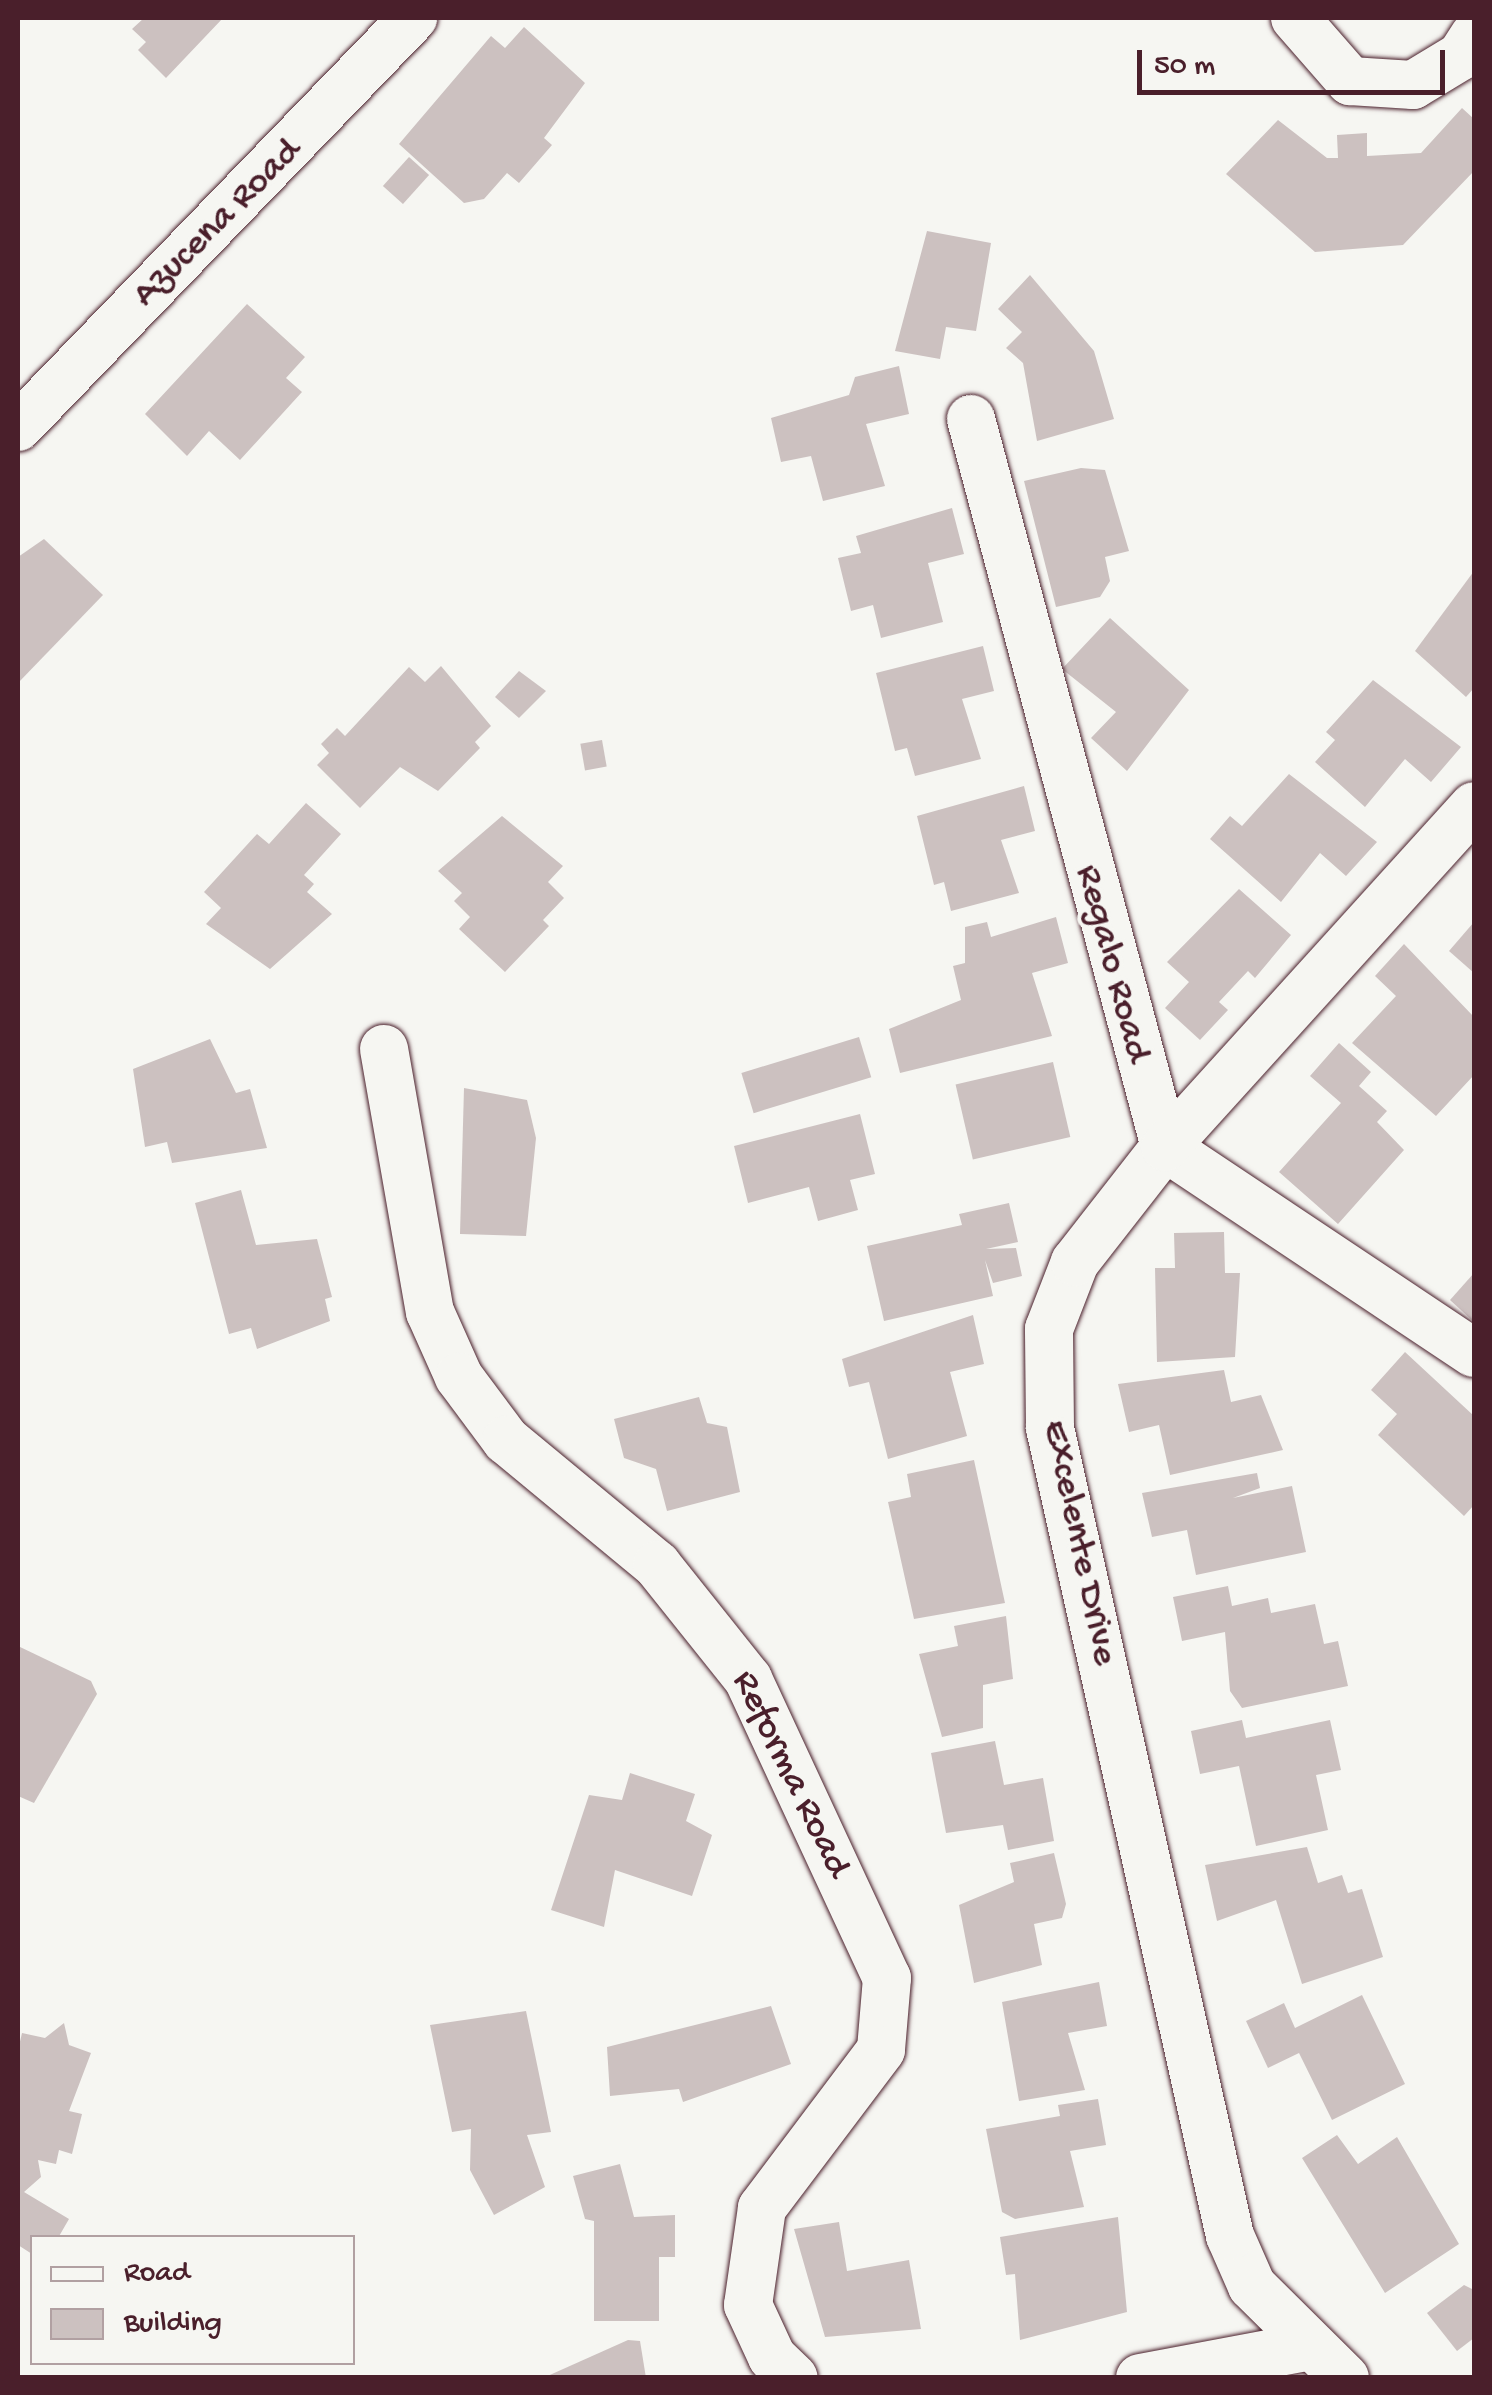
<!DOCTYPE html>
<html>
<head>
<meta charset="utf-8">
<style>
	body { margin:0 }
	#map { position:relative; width:1492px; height:2395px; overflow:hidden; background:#f6f6f2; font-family:"Gochi Hand",sans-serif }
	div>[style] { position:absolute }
	.building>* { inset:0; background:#ccc1c0; transform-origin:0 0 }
	.roads { filter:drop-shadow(0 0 2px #4a1f2b) drop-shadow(0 0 2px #4a1f2b) }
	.street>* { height:48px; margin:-24px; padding:0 24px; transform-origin:24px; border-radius:24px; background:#f6f6f2 }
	span { translate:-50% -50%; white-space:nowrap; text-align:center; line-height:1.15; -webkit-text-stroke:8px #f6f6f2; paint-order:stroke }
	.street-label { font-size:38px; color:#4a1f2b }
	.frame { position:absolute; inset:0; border:20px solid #4a1f2b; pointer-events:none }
	.legend { position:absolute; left:30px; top:2235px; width:325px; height:130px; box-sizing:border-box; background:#f6f6f2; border:2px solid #b1a0a2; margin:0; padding:12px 18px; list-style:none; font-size:30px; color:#4a1f2b }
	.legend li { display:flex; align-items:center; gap:20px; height:50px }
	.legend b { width:50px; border:2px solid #b1a0a2 }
	.scale { position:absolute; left:1137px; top:50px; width:308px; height:45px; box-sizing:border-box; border:5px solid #4a1f2b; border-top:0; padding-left:12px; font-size:30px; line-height:35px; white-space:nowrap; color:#4a1f2b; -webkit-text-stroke:8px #f6f6f2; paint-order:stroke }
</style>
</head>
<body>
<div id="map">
	<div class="building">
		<div style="clip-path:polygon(144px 18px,223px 18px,166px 78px,138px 50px,146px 42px,132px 29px)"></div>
		<div style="clip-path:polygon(524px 27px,585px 83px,544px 138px,552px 145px,519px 183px,507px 173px,484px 199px,464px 203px,399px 144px,491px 36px,505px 48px)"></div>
		<div style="clip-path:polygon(1462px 108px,1474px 119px,1474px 171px,1403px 245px,1315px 252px,1226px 174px,1278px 120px,1327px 158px,1338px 158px,1337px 135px,1367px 133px,1367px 156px,1421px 153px)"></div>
		<div style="left:409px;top:157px;width:27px;height:39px;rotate:42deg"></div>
		<div style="clip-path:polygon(927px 231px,991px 243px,976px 331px,946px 327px,940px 359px,895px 351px)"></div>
		<div style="clip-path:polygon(1030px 275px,1094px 351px,1114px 419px,1037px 441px,1023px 363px,1006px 348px,1022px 332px,998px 309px)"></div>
		<div style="clip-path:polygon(247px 304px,305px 357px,286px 378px,302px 392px,240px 460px,209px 431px,187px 456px,145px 414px)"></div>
		<div style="clip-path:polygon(899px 366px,909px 414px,866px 424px,885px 486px,823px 501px,811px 456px,781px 462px,771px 418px,849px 395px,855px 377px)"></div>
		<div style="clip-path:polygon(1081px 468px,1105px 470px,1129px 551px,1105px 557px,1110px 581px,1100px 597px,1056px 607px,1024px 481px)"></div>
		<div style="clip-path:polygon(952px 508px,964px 554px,928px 563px,943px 622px,881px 638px,873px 605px,851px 611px,838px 558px,861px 553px,856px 536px)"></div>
		<div style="clip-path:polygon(44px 539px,103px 595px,18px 683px,18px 557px)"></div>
		<div style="clip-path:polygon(1474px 571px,1474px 688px,1466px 697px,1415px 651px)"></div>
		<div style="clip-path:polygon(1110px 618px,1189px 690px,1127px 771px,1091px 738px,1116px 712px,1062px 669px)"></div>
		<div style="clip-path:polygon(983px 646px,994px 691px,962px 699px,981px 759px,915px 776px,907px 748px,895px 751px,876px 673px)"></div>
		<div style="clip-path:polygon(441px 666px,491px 726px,475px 742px,480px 748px,438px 791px,400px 767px,360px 808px,317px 765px,329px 753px,321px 744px,337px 728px,345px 736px,409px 667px,425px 682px)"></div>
		<div style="clip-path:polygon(519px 671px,546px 691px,519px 718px,495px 697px)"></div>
		<div style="clip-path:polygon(1373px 680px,1461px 747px,1431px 782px,1405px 759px,1365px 807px,1315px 762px,1335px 740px,1326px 732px)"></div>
		<div style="left:602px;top:740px;width:27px;height:22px;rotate:80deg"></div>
		<div style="clip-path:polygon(1289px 774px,1377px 842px,1346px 876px,1320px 853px,1281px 902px,1210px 839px,1230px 816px,1242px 826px)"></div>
		<div style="clip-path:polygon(1024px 786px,1035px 831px,1001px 840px,1019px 893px,951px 911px,944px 882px,934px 885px,917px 816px)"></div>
		<div style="clip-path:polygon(306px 803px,341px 834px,304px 875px,314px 884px,307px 892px,332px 914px,270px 969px,206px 924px,221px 908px,204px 892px,257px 834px,269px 844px)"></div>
		<div style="clip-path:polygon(502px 816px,563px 866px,548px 882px,564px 898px,543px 920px,549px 926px,505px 972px,459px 929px,470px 917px,454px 901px,462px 893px,438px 871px)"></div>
		<div style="clip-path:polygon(1239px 889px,1291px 935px,1255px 978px,1248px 971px,1219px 1002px,1228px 1010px,1200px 1040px,1165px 1008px,1189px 982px,1167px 962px)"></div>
		<div style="clip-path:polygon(1056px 917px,1068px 963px,1032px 973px,1052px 1036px,900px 1073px,889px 1029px,961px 1000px,953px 966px,965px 963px,965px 927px,987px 922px,991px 937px)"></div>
		<div style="clip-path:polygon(1474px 922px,1474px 973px,1449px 951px)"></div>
		<div style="clip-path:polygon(1404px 944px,1474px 1017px,1474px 1075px,1436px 1116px,1352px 1043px,1396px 996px,1375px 976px)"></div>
		<div style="left:859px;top:1037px;width:42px;height:123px;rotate:73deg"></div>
		<div style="clip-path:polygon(210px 1039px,236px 1093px,250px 1089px,267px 1148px,172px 1163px,167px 1142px,145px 1147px,133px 1069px)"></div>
		<div style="clip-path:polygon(1339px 1043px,1371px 1072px,1359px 1086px,1387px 1111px,1377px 1122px,1404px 1150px,1338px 1224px,1279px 1172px,1341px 1103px,1310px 1076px)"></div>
		<div style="left:1053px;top:1062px;width:77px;height:100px;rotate:77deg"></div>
		<div style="clip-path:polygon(464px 1088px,527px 1100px,536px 1138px,526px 1236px,460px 1234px)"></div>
		<div style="clip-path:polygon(860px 1114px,875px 1174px,850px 1180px,858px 1210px,818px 1221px,809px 1187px,748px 1203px,734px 1146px)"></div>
		<div style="clip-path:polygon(241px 1190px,256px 1245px,317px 1239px,332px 1297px,325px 1299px,330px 1321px,257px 1349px,251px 1328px,229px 1334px,195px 1203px)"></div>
		<div style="clip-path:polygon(1009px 1203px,1018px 1242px,986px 1249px,1016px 1248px,1022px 1276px,993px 1283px,985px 1260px,993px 1296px,884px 1321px,867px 1246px,962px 1225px,959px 1214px)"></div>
		<div style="clip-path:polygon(1224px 1232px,1225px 1273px,1240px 1273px,1235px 1357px,1157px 1362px,1155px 1268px,1175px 1268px,1174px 1233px)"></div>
		<div style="clip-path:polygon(1474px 1273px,1474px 1322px,1450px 1300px)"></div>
		<div style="clip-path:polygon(973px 1315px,984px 1364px,950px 1372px,967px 1436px,888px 1459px,869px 1382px,849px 1387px,842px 1359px)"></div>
		<div style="clip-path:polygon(1405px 1352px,1474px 1416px,1474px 1505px,1464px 1516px,1378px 1435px,1397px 1414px,1371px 1390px)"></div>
		<div style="clip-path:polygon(1224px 1370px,1231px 1402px,1261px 1395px,1283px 1450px,1170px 1475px,1159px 1425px,1129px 1432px,1118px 1384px)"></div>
		<div style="clip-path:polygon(699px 1397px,707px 1423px,727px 1427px,740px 1492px,667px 1511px,656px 1469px,624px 1458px,614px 1419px)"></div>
		<div style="clip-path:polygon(974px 1460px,1005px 1603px,914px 1619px,888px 1502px,911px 1497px,907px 1474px)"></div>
		<div style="clip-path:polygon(1257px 1473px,1260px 1488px,1233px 1498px,1292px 1486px,1306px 1552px,1196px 1575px,1187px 1530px,1152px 1537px,1142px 1493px)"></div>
		<div style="clip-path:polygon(1228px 1586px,1232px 1606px,1268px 1598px,1271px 1613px,1315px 1604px,1324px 1644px,1338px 1641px,1348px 1686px,1242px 1708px,1230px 1691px,1225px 1632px,1182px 1641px,1173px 1597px)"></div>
		<div style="clip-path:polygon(1006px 1616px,1013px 1679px,983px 1685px,983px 1728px,942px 1737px,919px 1654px,958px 1646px,954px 1626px)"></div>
		<div style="clip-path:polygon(18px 1646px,91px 1681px,97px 1694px,34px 1803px,18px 1796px)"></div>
		<div style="clip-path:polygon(1242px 1720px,1246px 1738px,1330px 1720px,1341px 1770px,1316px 1775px,1328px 1830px,1256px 1846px,1239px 1766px,1200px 1774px,1191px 1731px)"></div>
		<div style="clip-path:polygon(995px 1741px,1004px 1785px,1043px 1778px,1054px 1841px,1008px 1850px,1003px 1825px,946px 1833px,931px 1753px)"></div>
		<div style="clip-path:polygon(630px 1773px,695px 1794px,686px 1821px,712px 1835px,692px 1896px,615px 1870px,604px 1927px,551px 1910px,589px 1795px,622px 1800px)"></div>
		<div style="clip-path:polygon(1307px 1847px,1318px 1883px,1342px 1875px,1348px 1893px,1362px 1889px,1383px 1957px,1302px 1984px,1276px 1900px,1217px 1921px,1205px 1865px)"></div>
		<div style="clip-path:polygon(1054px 1853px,1066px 1904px,1062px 1918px,1034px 1924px,1042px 1965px,974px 1983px,959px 1905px,1014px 1882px,1010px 1863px)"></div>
		<div style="clip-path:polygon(1099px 1982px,1107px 2026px,1068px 2033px,1085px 2090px,1019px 2101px,1002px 2002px)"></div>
		<div style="clip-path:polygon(1362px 1995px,1405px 2084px,1332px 2120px,1299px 2053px,1268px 2068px,1246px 2021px,1284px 2003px,1295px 2028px)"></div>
		<div style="clip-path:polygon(771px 2006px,791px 2064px,683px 2102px,679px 2089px,610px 2096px,607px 2047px)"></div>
		<div style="clip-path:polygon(526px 2011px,551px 2132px,527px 2135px,545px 2187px,494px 2215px,470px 2170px,471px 2129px,452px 2132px,430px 2025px)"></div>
		<div style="clip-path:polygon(64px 2023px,69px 2045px,91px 2053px,69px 2111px,82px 2114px,72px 2154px,59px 2150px,56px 2164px,38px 2160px,41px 2177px,24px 2192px,69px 2219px,58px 2238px,32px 2238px,32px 2254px,18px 2245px,18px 2050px,22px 2033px,45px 2038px)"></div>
		<div style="clip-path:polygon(1098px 2099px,1106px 2145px,1070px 2151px,1084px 2207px,1015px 2219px,1002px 2212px,986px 2129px,1060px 2116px,1058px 2105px)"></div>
		<div style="clip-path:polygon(1337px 2135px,1358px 2164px,1397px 2137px,1459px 2244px,1385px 2293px,1302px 2158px)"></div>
		<div style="clip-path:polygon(620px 2164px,634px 2217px,675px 2215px,675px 2257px,659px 2257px,659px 2321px,594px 2321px,594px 2221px,585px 2219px,573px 2176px)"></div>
		<div style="clip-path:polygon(1118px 2217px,1127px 2312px,1020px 2340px,1015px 2274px,1006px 2275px,1000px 2237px)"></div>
		<div style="clip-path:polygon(839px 2222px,847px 2271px,909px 2260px,921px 2329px,825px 2337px,794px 2229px)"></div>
		<div style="clip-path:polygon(1464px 2285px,1474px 2290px,1474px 2338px,1457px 2351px,1427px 2313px)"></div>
		<div style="clip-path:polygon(628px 2340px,640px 2341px,646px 2378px,543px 2378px)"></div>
	</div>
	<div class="roads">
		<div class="street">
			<div style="left:1295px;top:18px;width:84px;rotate:48.9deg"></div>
			<div style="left:1350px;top:81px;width:63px;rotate:3.6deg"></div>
			<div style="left:1413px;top:85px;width:56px;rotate:-31.1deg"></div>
			<div style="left:1461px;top:56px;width:24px;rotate:-57deg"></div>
			<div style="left:971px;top:419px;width:753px;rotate:75.08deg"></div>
			<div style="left:1165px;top:1147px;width:371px;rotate:33.7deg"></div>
			<div style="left:18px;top:427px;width:569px;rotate:-46deg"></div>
			<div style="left:384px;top:1049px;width:267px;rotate:80.1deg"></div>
			<div style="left:430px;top:1312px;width:71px;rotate:66deg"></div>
			<div style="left:459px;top:1377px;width:79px;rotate:53.3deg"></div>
			<div style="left:506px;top:1440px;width:196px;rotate:39.6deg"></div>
			<div style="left:657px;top:1565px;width:146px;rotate:51.4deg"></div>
			<div style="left:748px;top:1679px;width:330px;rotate:65.1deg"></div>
			<div style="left:887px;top:1978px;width:72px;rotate:94.8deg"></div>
			<div style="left:881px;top:2050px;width:198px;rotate:127deg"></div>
			<div style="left:762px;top:2208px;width:98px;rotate:98.2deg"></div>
			<div style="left:748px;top:2305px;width:57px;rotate:65.2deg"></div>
			<div style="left:772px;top:2357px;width:30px;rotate:44deg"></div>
			<div style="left:1140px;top:2378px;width:168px;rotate:-10.6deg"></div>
			<div style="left:1345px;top:2378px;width:131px;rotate:-135.3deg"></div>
			<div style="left:1252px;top:2286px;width:55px;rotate:-113.7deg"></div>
			<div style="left:1230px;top:2236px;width:828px;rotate:-102.56deg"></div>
			<div style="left:1050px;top:1428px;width:99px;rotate:-90.6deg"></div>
			<div style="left:1049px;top:1329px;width:72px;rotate:-68.8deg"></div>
			<div style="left:1075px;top:1262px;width:146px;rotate:-52deg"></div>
			<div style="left:1165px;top:1147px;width:460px;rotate:-47.8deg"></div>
		</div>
	</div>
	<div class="street-label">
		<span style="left:218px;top:224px;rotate:-45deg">Azucena Road</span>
		<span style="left:1111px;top:964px;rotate:75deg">Regalo Road</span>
		<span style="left:1078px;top:1543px;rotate:78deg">Excelente Drive</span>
		<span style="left:789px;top:1775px;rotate:64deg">Reforma Road</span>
	</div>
	<div class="frame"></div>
	<ul class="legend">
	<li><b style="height:12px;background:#f6f6f2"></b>Road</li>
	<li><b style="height:28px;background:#ccc1c0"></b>Building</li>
	</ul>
	<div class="scale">50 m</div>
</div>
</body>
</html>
